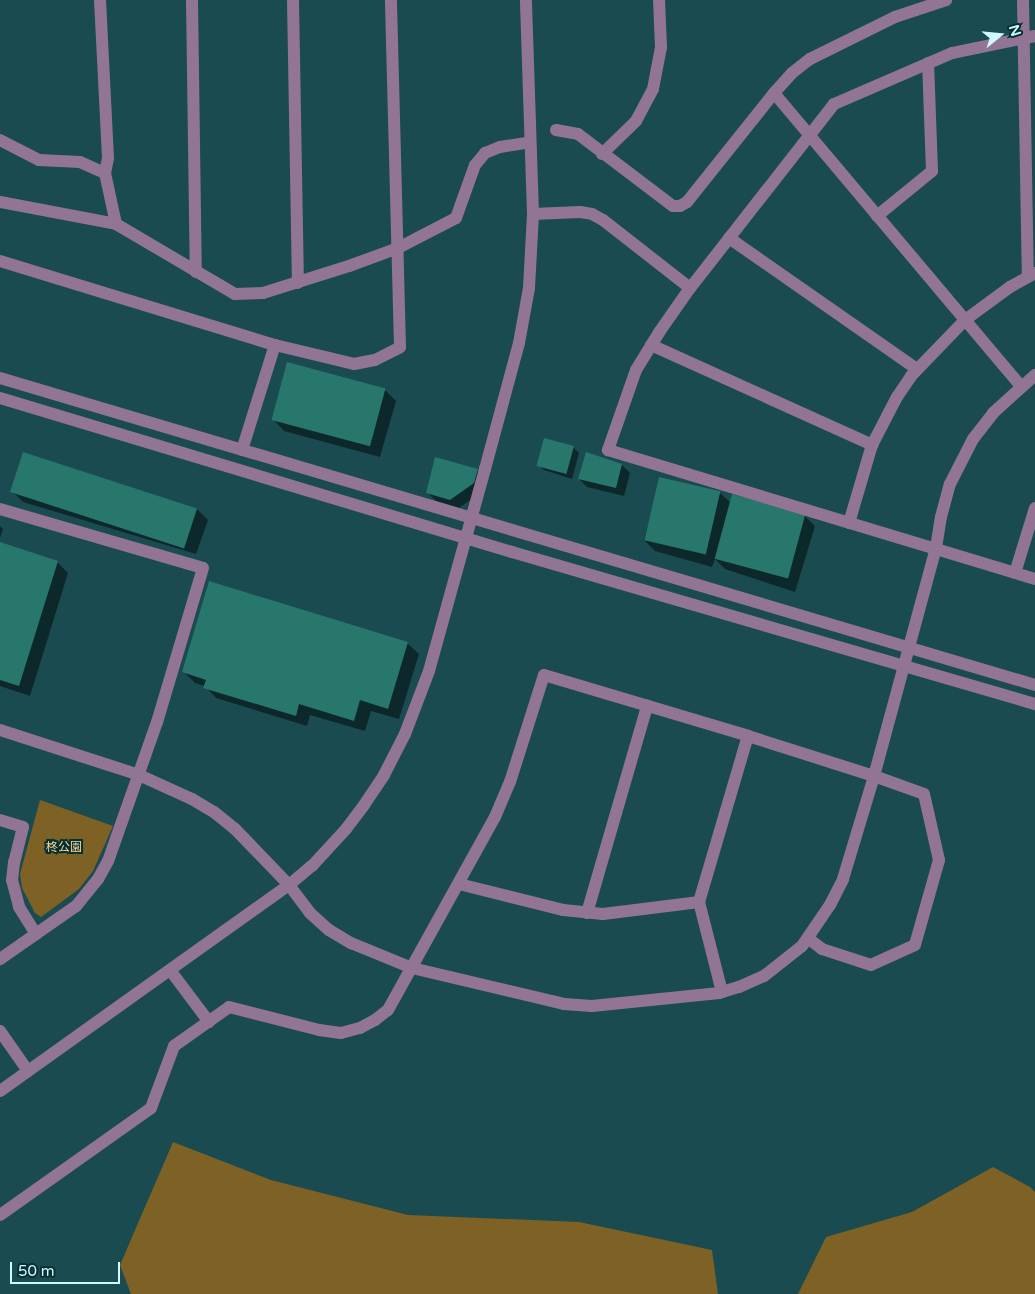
<!DOCTYPE html>
<html>
<head>
<meta charset="utf-8">
<style>
	body { margin:0 }
	#map { position:relative; width:1035px; height:1294px; overflow:hidden; background:#1a4b50; font-family:"Varela Round","Noto Sans JP",sans-serif }
	div>[style] { position:absolute }
	.green>* { inset:0; background:#7e6124 }
	.shadow>* { inset:0; background:#0007 }
	.building>* { inset:0; background:#27776d; transform-origin:0 0 }
	.minor>* { height:12px; margin:-6px; padding:0 6px; transform-origin:6px; border-radius:6px; background:#927595 }
	span { translate:-50% -50%; white-space:nowrap; text-align:center; line-height:1.15; -webkit-text-stroke:4px #073033; paint-order:stroke }
	.park-label { font-size:12px; color:#fcd892 }
	.north { position:absolute; left:975px; top:10px; width:50px; height:50px; -webkit-text-stroke:4px #073033; paint-order:stroke; rotate:73deg; font-size:14px; font-weight:700; line-height:20px; text-align:center; color:#cef9fd }
	.north::after { content:''; display:block; margin:auto; width:18px; height:22px; background:#cef9fd; clip-path:polygon(50% 0,100% 100%,50% 72%,0 100%) }
	.scale { position:absolute; left:10px; top:1262px; width:110px; height:22px; box-sizing:border-box; border:2px solid #cef9fd; border-top:0; padding-left:6px; font-size:15px; line-height:18px; white-space:nowrap; color:#cef9fd; -webkit-text-stroke:4px #073033; paint-order:stroke }
</style>
</head>
<body>
<div id="map">
	<div class="green">
		<div style="clip-path:polygon(40px 800px,113px 826px,93px 871px,79px 889px,41px 917px,35px 913px,22px 888px,20px 874px)"></div>
		<div style="clip-path:polygon(173px 1142px,271px 1180px,408px 1215px,579px 1222px,712px 1250px,718px 1294px,131px 1294px,120px 1265px)"></div>
		<div style="clip-path:polygon(993px 1167px,1030px 1187px,1035px 1192px,1035px 1294px,798px 1294px,826px 1237px,912px 1212px)"></div>
	</div>
	<div class="shadow">
		<div style="clip-path:polygon(385px 390px,396px 401px,380px 457px,284px 431px,273px 419px)"></div>
		<div style="clip-path:polygon(573px 447px,579px 453px,572px 479px,544px 470px,538px 465px)"></div>
		<div style="clip-path:polygon(24px 453px,197px 509px,208px 520px,196px 554px,23px 502px,12px 491px)"></div>
		<div style="clip-path:polygon(622px 465px,630px 473px,624px 496px,587px 487px,579px 479px)"></div>
		<div style="clip-path:polygon(477px 470px,486px 478px,482px 492px,459px 508px,436px 501px,428px 493px)"></div>
		<div style="clip-path:polygon(660px 478px,720px 493px,731px 503px,804px 515px,815px 526px,795px 592px,725px 569px,715px 559px,712px 567px,655px 551px,644px 540px)"></div>
		<div style="clip-path:polygon(0 526px,3px 529px,0 538px)"></div>
		<div style="clip-path:polygon(0 544px,57px 562px,68px 573px,30px 696px,0 686px)"></div>
		<div style="clip-path:polygon(407px 643px,419px 654px,399px 719px,371px 711px,365px 731px,310px 715px,307px 726px,216px 698px,205px 686px,195px 683px,184px 672px)"></div>
	</div>
	<div class="building">
		<div style="left:287px;top:362px;width:102px;height:60px;rotate:15deg"></div>
		<div style="left:544px;top:438px;width:31px;height:29px;rotate:15deg"></div>
		<div style="left:23px;top:452px;width:183px;height:42px;rotate:18deg"></div>
		<div style="clip-path:polygon(586px 452px,622px 464px,616px 488px,578px 479px)"></div>
		<div style="clip-path:polygon(435px 457px,478px 469px,474px 483px,450px 500px,426px 493px)"></div>
		<div style="left:659px;top:477px;width:63px;height:65px;rotate:13deg"></div>
		<div style="left:732px;top:494px;width:76px;height:67px;rotate:15deg"></div>
		<div style="clip-path:polygon(0 542px,58px 561px,19px 686px,0 680px)"></div>
		<div style="clip-path:polygon(209px 581px,408px 642px,388px 709px,360px 700px,354px 721px,299px 704px,296px 716px,203px 688px,206px 680px,182px 672px)"></div>
	</div>
	<div class="minor">
		<div style="left:100px;top:0;width:158px;rotate:87.1deg"></div>
		<div style="left:108px;top:158px;width:15px;rotate:101deg"></div>
		<div style="left:105px;top:173px;width:52px;rotate:77.8deg"></div>
		<div style="left:192px;top:0;width:272px;rotate:89.2deg"></div>
		<div style="left:293px;top:0;width:283px;rotate:89deg"></div>
		<div style="left:1023px;top:0;width:276px;rotate:89deg"></div>
		<div style="left:1035px;top:36px;width:85px;rotate:168.4deg"></div>
		<div style="left:952px;top:53px;width:129px;rotate:156.6deg"></div>
		<div style="left:834px;top:104px;width:234px;rotate:128deg"></div>
		<div style="left:690px;top:288px;width:52px;rotate:124.9deg"></div>
		<div style="left:660px;top:331px;width:46px;rotate:121.6deg"></div>
		<div style="left:636px;top:370px;width:85px;rotate:109.3deg"></div>
		<div style="left:608px;top:450px;width:446px;rotate:16.8deg"></div>
		<div style="left:774px;top:93px;width:383px;rotate:49.9deg"></div>
		<div style="left:556px;top:130px;width:22px;rotate:10deg"></div>
		<div style="left:578px;top:134px;width:119px;rotate:37.2deg"></div>
		<div style="left:673px;top:206px;width:7px"></div>
		<div style="left:680px;top:206px;width:8px;rotate:-30deg"></div>
		<div style="left:687px;top:202px;width:139px;rotate:-51.4deg"></div>
		<div style="left:774px;top:93px;width:27px;rotate:-48deg"></div>
		<div style="left:792px;top:73px;width:23px;rotate:-38deg"></div>
		<div style="left:810px;top:59px;width:95px;rotate:-26.3deg"></div>
		<div style="left:895px;top:17px;width:54px;rotate:-18.4deg"></div>
		<div style="left:0;top:140px;width:44px;rotate:27.1deg"></div>
		<div style="left:39px;top:160px;width:41px;rotate:2.8deg"></div>
		<div style="left:80px;top:162px;width:27px;rotate:24deg"></div>
		<div style="left:602px;top:154px;width:47px;rotate:-44.1deg"></div>
		<div style="left:636px;top:121px;width:36px;rotate:-62deg"></div>
		<div style="left:653px;top:89px;width:43px;rotate:-79.2deg"></div>
		<div style="left:661px;top:47px;width:47px;rotate:-92.4deg"></div>
		<div style="left:0;top:202px;width:118px;rotate:10.7deg"></div>
		<div style="left:116px;top:224px;width:138px;rotate:30.5deg"></div>
		<div style="left:235px;top:294px;width:28px;rotate:-2deg"></div>
		<div style="left:263px;top:293px;width:90px;rotate:-17.4deg"></div>
		<div style="left:349px;top:266px;width:52px;rotate:-20.2deg"></div>
		<div style="left:398px;top:248px;width:65px;rotate:-27.3deg"></div>
		<div style="left:456px;top:218px;width:56px;rotate:-70.3deg"></div>
		<div style="left:475px;top:165px;width:16px;rotate:-50deg"></div>
		<div style="left:485px;top:153px;width:16px;rotate:-22deg"></div>
		<div style="left:500px;top:147px;width:30px;rotate:-9deg"></div>
		<div style="left:533px;top:214px;width:47px;rotate:-2.4deg"></div>
		<div style="left:580px;top:212px;width:12px;rotate:9deg"></div>
		<div style="left:592px;top:214px;width:13px;rotate:29deg"></div>
		<div style="left:603px;top:220px;width:110px;rotate:38deg"></div>
		<div style="left:877px;top:216px;width:71px;rotate:-39.3deg"></div>
		<div style="left:932px;top:171px;width:108px;rotate:-92.1deg"></div>
		<div style="left:729px;top:238px;width:229px;rotate:34.9deg"></div>
		<div style="left:0;top:261px;width:288px;rotate:17deg"></div>
		<div style="left:275px;top:345px;width:81px;rotate:13.5deg"></div>
		<div style="left:354px;top:364px;width:21px;rotate:-11deg"></div>
		<div style="left:375px;top:360px;width:28px;rotate:-27deg"></div>
		<div style="left:400px;top:347px;width:347px;rotate:-91.5deg"></div>
		<div style="left:651px;top:345px;width:243px;rotate:24.3deg"></div>
		<div style="left:0;top:378px;width:1080px;rotate:16.52deg"></div>
		<div style="left:0;top:398px;width:535px;rotate:16.74deg"></div>
		<div style="left:512px;top:552px;width:545px;rotate:16.21deg"></div>
		<div style="left:242px;top:450px;width:110px;rotate:-72.6deg"></div>
		<div style="left:0;top:509px;width:211px;rotate:16.2deg"></div>
		<div style="left:203px;top:568px;width:161px;rotate:106.6deg"></div>
		<div style="left:157px;top:722px;width:147px;rotate:109.4deg"></div>
		<div style="left:108px;top:861px;width:21px;rotate:119deg"></div>
		<div style="left:98px;top:879px;width:35px;rotate:129deg"></div>
		<div style="left:76px;top:906px;width:93px;rotate:145.1deg"></div>
		<div style="left:849px;top:523px;width:81px;rotate:-73.6deg"></div>
		<div style="left:872px;top:445px;width:54px;rotate:-62.5deg"></div>
		<div style="left:897px;top:397px;width:25px;rotate:-56deg"></div>
		<div style="left:911px;top:376px;width:78px;rotate:-46deg"></div>
		<div style="left:965px;top:320px;width:56px;rotate:-36.3deg"></div>
		<div style="left:1010px;top:287px;width:29px;rotate:-29deg"></div>
		<div style="left:1015px;top:573px;width:68px;rotate:-72.9deg"></div>
		<div style="left:0;top:730px;width:146px;rotate:17.9deg"></div>
		<div style="left:139px;top:775px;width:58px;rotate:24.4deg"></div>
		<div style="left:192px;top:799px;width:26px;rotate:31deg"></div>
		<div style="left:214px;top:812px;width:27px;rotate:39deg"></div>
		<div style="left:235px;top:829px;width:78px;rotate:46deg"></div>
		<div style="left:289px;top:885px;width:35px;rotate:53deg"></div>
		<div style="left:310px;top:913px;width:25px;rotate:42deg"></div>
		<div style="left:329px;top:930px;width:26px;rotate:31deg"></div>
		<div style="left:351px;top:943px;width:66px;rotate:22.3deg"></div>
		<div style="left:412px;top:968px;width:156px;rotate:13.3deg"></div>
		<div style="left:564px;top:1004px;width:28px;rotate:4deg"></div>
		<div style="left:592px;top:1006px;width:128px;rotate:-5.8deg"></div>
		<div style="left:719px;top:993px;width:21px;rotate:-17deg"></div>
		<div style="left:739px;top:987px;width:27px;rotate:-24deg"></div>
		<div style="left:764px;top:976px;width:48px;rotate:-38.3deg"></div>
		<div style="left:802px;top:946px;width:50px;rotate:-55.7deg"></div>
		<div style="left:830px;top:905px;width:29px;rotate:-63deg"></div>
		<div style="left:843px;top:879px;width:108px;rotate:-73.2deg"></div>
		<div style="left:874px;top:776px;width:236px;rotate:-74.8deg"></div>
		<div style="left:936px;top:548px;width:31px;rotate:-81deg"></div>
		<div style="left:941px;top:517px;width:34px;rotate:-75deg"></div>
		<div style="left:950px;top:484px;width:51px;rotate:-62.9deg"></div>
		<div style="left:973px;top:439px;width:33px;rotate:-52deg"></div>
		<div style="left:993px;top:413px;width:57px;rotate:-42.1deg"></div>
		<div style="left:0;top:820px;width:24px;rotate:17deg"></div>
		<div style="left:23px;top:827px;width:36px;rotate:104deg"></div>
		<div style="left:14px;top:862px;width:18px;rotate:96deg"></div>
		<div style="left:12px;top:880px;width:28px;rotate:75deg"></div>
		<div style="left:19px;top:907px;width:32px;rotate:58deg"></div>
		<div style="left:459px;top:884px;width:107px;rotate:14deg"></div>
		<div style="left:563px;top:910px;width:40px;rotate:5.7deg"></div>
		<div style="left:603px;top:914px;width:97px;rotate:-7.1deg"></div>
		<div style="left:587px;top:913px;width:216px;rotate:-73.8deg"></div>
		<div style="left:170px;top:970px;width:65px;rotate:53.1deg"></div>
		<div style="left:722px;top:992px;width:93px;rotate:-104.3deg"></div>
		<div style="left:699px;top:902px;width:173px;rotate:-73.6deg"></div>
		<div style="left:0;top:1031px;width:49px;rotate:55deg"></div>
		<div style="left:0;top:1091px;width:355px;rotate:-35.5deg"></div>
		<div style="left:289px;top:885px;width:30px;rotate:-40deg"></div>
		<div style="left:312px;top:866px;width:50px;rotate:-47.4deg"></div>
		<div style="left:346px;top:829px;width:30px;rotate:-53deg"></div>
		<div style="left:364px;top:805px;width:36px;rotate:-56deg"></div>
		<div style="left:384px;top:775px;width:46px;rotate:-62.9deg"></div>
		<div style="left:405px;top:734px;width:67px;rotate:-69.1deg"></div>
		<div style="left:429px;top:671px;width:210px;rotate:-74.5deg"></div>
		<div style="left:485px;top:469px;width:131px;rotate:-74.9deg"></div>
		<div style="left:519px;top:343px;width:56px;rotate:-79.7deg"></div>
		<div style="left:529px;top:288px;width:74px;rotate:-86.9deg"></div>
		<div style="left:533px;top:214px;width:214px;rotate:-91.9deg"></div>
		<div style="left:0;top:1215px;width:185px;rotate:-35.3deg"></div>
		<div style="left:151px;top:1108px;width:66px;rotate:-69.6deg"></div>
		<div style="left:174px;top:1046px;width:67px;rotate:-35.3deg"></div>
		<div style="left:229px;top:1007px;width:93px;rotate:14.3deg"></div>
		<div style="left:319px;top:1030px;width:22px;rotate:8deg"></div>
		<div style="left:341px;top:1033px;width:20px;rotate:-15deg"></div>
		<div style="left:360px;top:1028px;width:17px;rotate:-28deg"></div>
		<div style="left:375px;top:1020px;width:16px;rotate:-38deg"></div>
		<div style="left:388px;top:1010px;width:221px;rotate:-61deg"></div>
		<div style="left:495px;top:817px;width:38px;rotate:-67deg"></div>
		<div style="left:510px;top:782px;width:112px;rotate:-72.4deg"></div>
		<div style="left:544px;top:675px;width:213px;rotate:16.6deg"></div>
		<div style="left:748px;top:736px;width:132px;rotate:17.6deg"></div>
		<div style="left:874px;top:776px;width:53px;rotate:19.8deg"></div>
		<div style="left:924px;top:794px;width:68px;rotate:77.2deg"></div>
		<div style="left:939px;top:860px;width:88px;rotate:105.8deg"></div>
		<div style="left:915px;top:945px;width:48px;rotate:155.6deg"></div>
		<div style="left:871px;top:965px;width:52px;rotate:-161.9deg"></div>
		<div style="left:822px;top:949px;width:18px;rotate:-142deg"></div>
	</div>
	<div class="park-label">
		<span style="left:64px;top:848px">柊公園</span>
	</div>
	<div class="north">N</div>
	<div class="scale">50 m</div>
</div>
</body>
</html>
